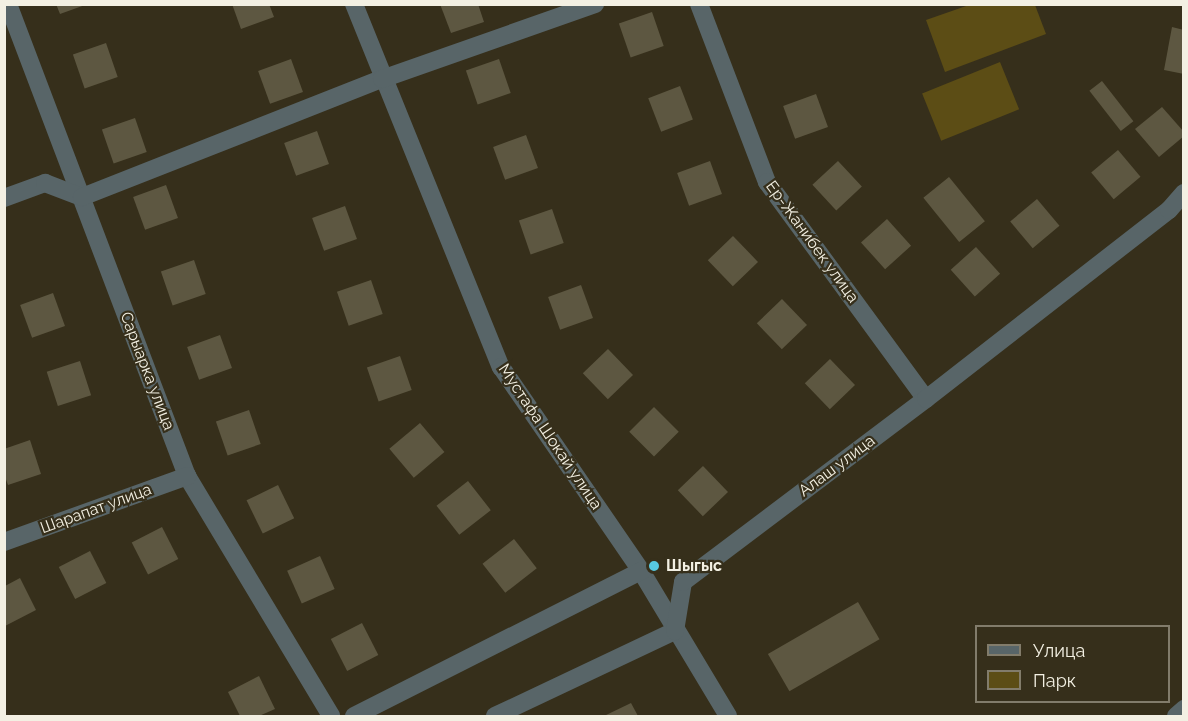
<!DOCTYPE html>
<html>
<head>
<meta charset="utf-8">
<style>
	body { margin:0 }
	#map { position:relative; width:1188px; height:721px; overflow:hidden; background:#362f1b; font-family:Raleway,sans-serif }
	div>[style] { position:absolute }
	.green>* { inset:0; background:#5c4d15; transform-origin:0 0 }
	.building>* { inset:0; background:#5d5741; transform-origin:0 0 }
	.minor>* { height:18px; margin:-9px; padding:0 9px; transform-origin:9px; border-radius:9px; background:#586568 }
	.dots>* { width:16px; height:16px; translate:-50% -50%; box-sizing:border-box; border:3px solid #362f1b; border-radius:50% }
	span { translate:-50% -50%; white-space:nowrap; text-align:center; line-height:1.15; -webkit-text-stroke:4.5px #362f1b; paint-order:stroke }
	.street-label { font-size:16px; color:#f3f0e3 }
	.poi-label { font-size:16px; color:#f3f0e3; font-weight:700 }
	.left { translate:0 -50%; text-align:left }
	.frame { position:absolute; inset:0; border:6px solid #f3f0e3; pointer-events:none }
	.legend { position:absolute; left:975px; top:625px; width:195px; height:78px; box-sizing:border-box; background:#362f1b; border:2px solid #827c6b; margin:0; padding:8px 10px; list-style:none; font-size:18px; color:#f3f0e3 }
	.legend li { display:flex; align-items:center; gap:12px; height:30px }
	.legend b { width:30px; border:2px solid #827c6b }
</style>
</head>
<body>
<div id="map">
	<div class="green">
		<div style="clip-path:polygon(969px 5px,1035px 5px,1046px 34px,945px 72px,926px 20px)"></div>
		<div style="left:1000px;top:62px;width:51px;height:84px;rotate:68deg"></div>
	</div>
	<div class="building">
		<div style="clip-path:polygon(56px 4px,85px 4px,85px 5px,60px 14px)"></div>
		<div style="clip-path:polygon(232px 4px,269px 4px,274px 17px,241px 29px)"></div>
		<div style="clip-path:polygon(440px 4px,478px 4px,484px 22px,451px 33px)"></div>
		<div style="left:652px;top:12px;width:36px;height:35px;rotate:71deg"></div>
		<div style="clip-path:polygon(1172px 27px,1184px 30px,1184px 74px,1164px 70px)"></div>
		<div style="left:106px;top:43px;width:36px;height:35px;rotate:71deg"></div>
		<div style="left:291px;top:59px;width:35px;height:35px;rotate:70deg"></div>
		<div style="left:499px;top:59px;width:36px;height:35px;rotate:71deg"></div>
		<div style="left:1102px;top:81px;width:51px;height:16px;rotate:52deg"></div>
		<div style="left:680px;top:86px;width:36px;height:34px;rotate:69deg"></div>
		<div style="left:816px;top:94px;width:35px;height:35px;rotate:70deg"></div>
		<div style="clip-path:polygon(1162px 107px,1184px 132px,1184px 136px,1159px 157px,1135px 129px)"></div>
		<div style="left:135px;top:118px;width:36px;height:35px;rotate:71deg"></div>
		<div style="left:317px;top:131px;width:35px;height:35px;rotate:70deg"></div>
		<div style="left:526px;top:135px;width:35px;height:35px;rotate:70deg"></div>
		<div style="left:1118px;top:150px;width:35px;height:35px;rotate:50deg"></div>
		<div style="left:710px;top:161px;width:35px;height:35px;rotate:70deg"></div>
		<div style="left:838px;top:161px;width:35px;height:35px;rotate:47deg"></div>
		<div style="left:949px;top:177px;width:57px;height:33px;rotate:51deg"></div>
		<div style="left:166px;top:185px;width:35px;height:35px;rotate:70deg"></div>
		<div style="left:1037px;top:199px;width:35px;height:35px;rotate:50deg"></div>
		<div style="left:345px;top:206px;width:35px;height:35px;rotate:70deg"></div>
		<div style="left:552px;top:209px;width:36px;height:35px;rotate:71deg"></div>
		<div style="left:887px;top:219px;width:36px;height:35px;rotate:48deg"></div>
		<div style="left:733px;top:236px;width:36px;height:35px;rotate:46deg"></div>
		<div style="left:976px;top:247px;width:36px;height:34px;rotate:48deg"></div>
		<div style="left:194px;top:260px;width:36px;height:35px;rotate:71deg"></div>
		<div style="left:371px;top:280px;width:36px;height:36px;rotate:71deg"></div>
		<div style="left:581px;top:285px;width:35px;height:35px;rotate:70deg"></div>
		<div style="left:53px;top:293px;width:35px;height:35px;rotate:70deg"></div>
		<div style="left:782px;top:299px;width:36px;height:35px;rotate:46deg"></div>
		<div style="left:220px;top:335px;width:35px;height:35px;rotate:70deg"></div>
		<div style="left:608px;top:349px;width:36px;height:35px;rotate:46deg"></div>
		<div style="left:400px;top:356px;width:36px;height:35px;rotate:71deg"></div>
		<div style="left:830px;top:359px;width:36px;height:35px;rotate:46deg"></div>
		<div style="left:80px;top:361px;width:36px;height:35px;rotate:72deg"></div>
		<div style="left:654px;top:407px;width:35px;height:35px;rotate:45deg"></div>
		<div style="left:249px;top:410px;width:36px;height:35px;rotate:71deg"></div>
		<div style="left:420px;top:423px;width:38px;height:40px;rotate:50deg"></div>
		<div style="clip-path:polygon(30px 440px,41px 474px,8px 485px,4px 474px,4px 449px)"></div>
		<div style="left:703px;top:466px;width:36px;height:35px;rotate:46deg"></div>
		<div style="left:468px;top:481px;width:37px;height:40px;rotate:52deg"></div>
		<div style="left:278px;top:485px;width:37px;height:35px;rotate:64deg"></div>
		<div style="left:162px;top:527px;width:36px;height:34px;rotate:63deg"></div>
		<div style="left:514px;top:539px;width:37px;height:40px;rotate:52deg"></div>
		<div style="left:90px;top:551px;width:36px;height:35px;rotate:63deg"></div>
		<div style="left:320px;top:556px;width:36px;height:36px;rotate:66deg"></div>
		<div style="clip-path:polygon(20px 578px,36px 610px,5px 626px,5px 586px)"></div>
		<div style="left:858px;top:602px;width:43px;height:104px;rotate:60deg"></div>
		<div style="left:362px;top:623px;width:36px;height:35px;rotate:63deg"></div>
		<div style="clip-path:polygon(259px 676px,275px 709px,259px 716px,240px 716px,228px 692px)"></div>
		<div style="clip-path:polygon(631px 703px,638px 716px,604px 716px)"></div>
	</div>
	<div class="minor">
		<div style="left:8px;top:4px;width:505px;rotate:69.23deg"></div>
		<div style="left:187px;top:476px;width:280px;rotate:59deg"></div>
		<div style="left:354px;top:4px;width:392px;rotate:68deg"></div>
		<div style="left:501px;top:367px;width:247px;rotate:55.5deg"></div>
		<div style="left:641px;top:571px;width:169px;rotate:59deg"></div>
		<div style="left:699px;top:4px;width:191px;rotate:69.1deg"></div>
		<div style="left:767px;top:182px;width:269px;rotate:53.8deg"></div>
		<div style="left:4px;top:198px;width:44px;rotate:-20.1deg"></div>
		<div style="left:45px;top:183px;width:40px;rotate:21deg"></div>
		<div style="left:82px;top:197px;width:322px;rotate:-21.5deg"></div>
		<div style="left:382px;top:79px;width:226px;rotate:-19.4deg"></div>
		<div style="left:4px;top:542px;width:195px;rotate:-19.8deg"></div>
		<div style="left:354px;top:716px;width:322px;rotate:-26.8deg"></div>
		<div style="left:495px;top:716px;width:199px;rotate:-25.3deg"></div>
		<div style="left:675px;top:631px;width:50px;rotate:-80.7deg"></div>
		<div style="left:683px;top:582px;width:304px;rotate:-37deg"></div>
		<div style="left:926px;top:399px;width:308px;rotate:-37.9deg"></div>
		<div style="left:1169px;top:210px;width:23px;rotate:-49deg"></div>
		<div style="left:1176px;top:716px;width:11px;rotate:-41deg"></div>
	</div>
	<div class="dots">
		<div style="left:654px;top:566px;background:#57c9e2"></div>
	</div>
	<div class="street-label">
		<span style="left:812px;top:242px;rotate:54deg">Ер-Жанибек улица</span>
		<span style="left:147px;top:371px;rotate:69deg">Сарыарка улица</span>
		<span style="left:550px;top:437px;rotate:56deg">Мустафа Шокай улица</span>
		<span style="left:837px;top:466px;rotate:-37deg">Алаш улица</span>
		<span style="left:96px;top:509px;rotate:-20deg">Шарапат улица</span>
	</div>
	<div class="poi-label">
		<span class="left" style="left:666px;top:566px">Шыгыс</span>
	</div>
	<div class="frame"></div>
	<ul class="legend">
	<li><b style="height:8px;background:#586568"></b>Улица</li>
	<li><b style="height:16px;background:#5c4d15"></b>Парк</li>
	</ul>
</div>
</body>
</html>
